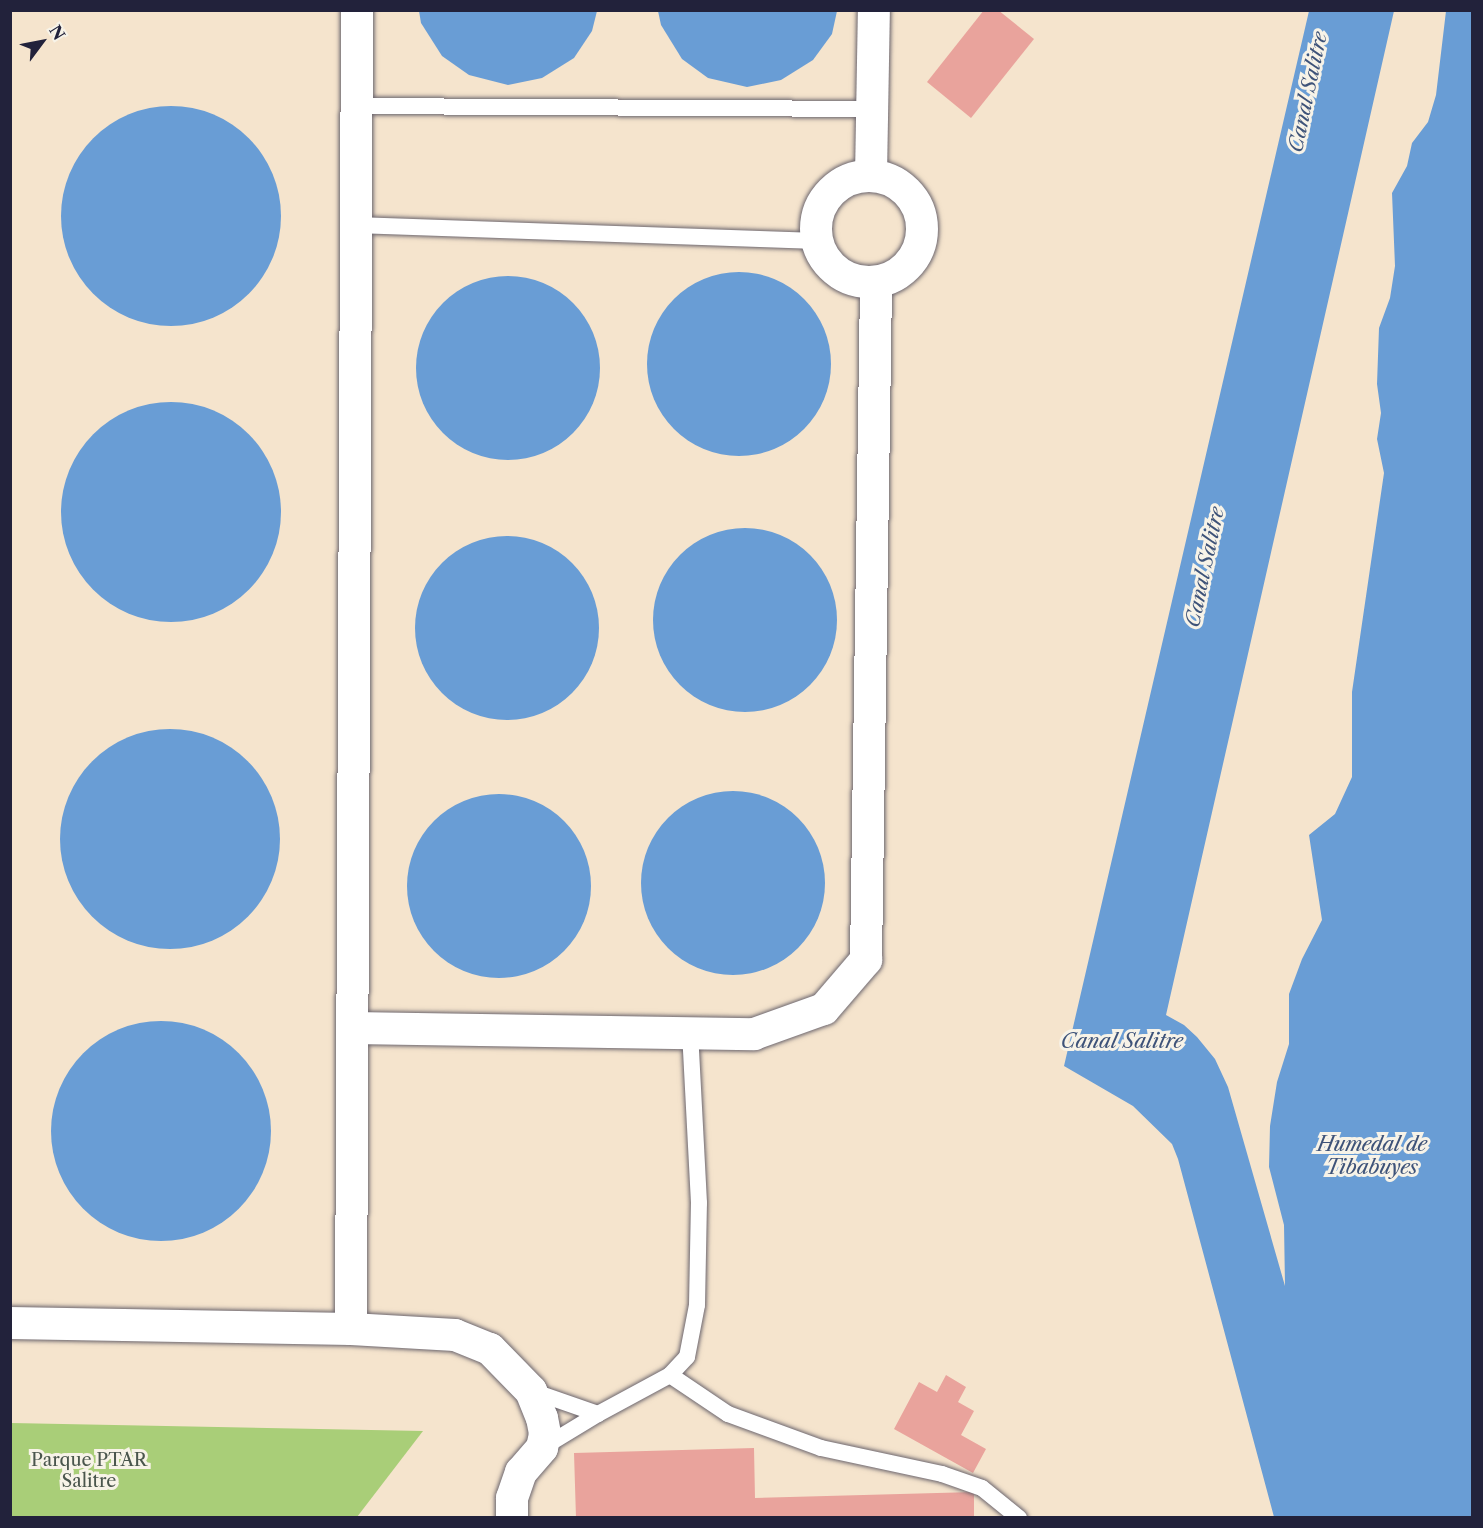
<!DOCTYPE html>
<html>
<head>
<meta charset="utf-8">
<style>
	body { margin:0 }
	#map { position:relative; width:1483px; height:1528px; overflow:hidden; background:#f5e4cd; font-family:"Libre Caslon Text",serif }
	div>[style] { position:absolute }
	.green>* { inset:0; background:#a9ce78 }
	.water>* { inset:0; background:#699dd5 }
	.round { border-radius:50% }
	.building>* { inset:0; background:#e9a39c }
	.roads { filter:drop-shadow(0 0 2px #6c666e) drop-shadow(0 0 2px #6c666e) }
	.lane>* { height:16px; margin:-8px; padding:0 8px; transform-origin:8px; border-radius:8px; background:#fff }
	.street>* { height:32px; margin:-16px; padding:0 16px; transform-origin:16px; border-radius:16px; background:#fff }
	.street>.ring { margin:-16px; padding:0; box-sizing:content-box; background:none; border:32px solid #fff; border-radius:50% }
	span { translate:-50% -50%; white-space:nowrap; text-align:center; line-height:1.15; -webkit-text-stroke:6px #f7f3e8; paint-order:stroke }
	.park-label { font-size:18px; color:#4a564d }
	.water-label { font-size:20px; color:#3e5379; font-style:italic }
	.frame { position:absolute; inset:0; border:12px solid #22223b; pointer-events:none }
	.north { position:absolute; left:12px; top:12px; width:60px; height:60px; -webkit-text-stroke:4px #f7f3e8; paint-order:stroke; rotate:58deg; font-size:16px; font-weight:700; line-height:24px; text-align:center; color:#22223b }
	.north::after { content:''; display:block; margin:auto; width:21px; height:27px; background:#22223b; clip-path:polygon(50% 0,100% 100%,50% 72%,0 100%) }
</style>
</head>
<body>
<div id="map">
	<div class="green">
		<div style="clip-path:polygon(11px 1423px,423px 1431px,357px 1517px,11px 1518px)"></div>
	</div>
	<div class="water">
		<div style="clip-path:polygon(419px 11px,419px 10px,597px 11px,592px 31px,574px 58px,542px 78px,508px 85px,469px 75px,442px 56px,421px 23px)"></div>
		<div style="clip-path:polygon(658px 11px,658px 10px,837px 11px,832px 34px,813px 60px,781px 80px,747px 87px,708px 78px,682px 59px,661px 25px)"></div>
		<div style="clip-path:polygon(1309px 11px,1394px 11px,1166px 1015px,1184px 1025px,1197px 1037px,1215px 1059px,1228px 1087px,1285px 1286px,1284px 1225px,1269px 1167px,1270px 1126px,1277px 1082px,1289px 1044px,1289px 994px,1302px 959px,1322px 920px,1309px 835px,1335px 814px,1352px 777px,1352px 692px,1384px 473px,1377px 439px,1381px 413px,1377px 384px,1379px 328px,1390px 298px,1395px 266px,1392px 193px,1407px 166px,1412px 143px,1428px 122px,1436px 95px,1446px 11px,1472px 11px,1472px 1517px,1274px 1517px,1178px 1159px,1172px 1144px,1133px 1106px,1064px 1066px)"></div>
		<div class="round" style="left:61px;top:106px;width:220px;height:220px"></div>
		<div class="round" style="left:647px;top:272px;width:184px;height:184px"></div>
		<div class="round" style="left:416px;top:276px;width:184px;height:184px"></div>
		<div class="round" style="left:61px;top:402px;width:220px;height:220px"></div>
		<div class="round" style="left:653px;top:528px;width:184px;height:184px"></div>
		<div class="round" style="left:415px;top:536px;width:184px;height:184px"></div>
		<div class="round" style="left:60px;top:729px;width:220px;height:220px"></div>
		<div class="round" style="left:641px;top:791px;width:184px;height:184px"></div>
		<div class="round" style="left:407px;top:794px;width:184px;height:184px"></div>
		<div class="round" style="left:51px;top:1021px;width:220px;height:220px"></div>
	</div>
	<div class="building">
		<div style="clip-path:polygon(984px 10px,998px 10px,1034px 39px,971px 118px,927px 82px)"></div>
		<div style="clip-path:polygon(946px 1375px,966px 1387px,958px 1402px,974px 1411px,961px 1435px,986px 1449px,973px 1473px,894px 1429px,919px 1382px,937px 1392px)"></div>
		<div style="clip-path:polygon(754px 1448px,755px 1498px,974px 1492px,974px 1518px,576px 1518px,574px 1453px)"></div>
	</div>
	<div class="roads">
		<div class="lane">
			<div style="left:357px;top:106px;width:515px;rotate:0.33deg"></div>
			<div style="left:356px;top:225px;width:461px;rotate:2deg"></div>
			<div style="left:670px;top:1375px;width:70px;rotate:33.9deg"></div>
			<div style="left:728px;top:1414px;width:99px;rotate:20.1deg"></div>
			<div style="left:821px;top:1448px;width:124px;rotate:12.1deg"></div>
			<div style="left:942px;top:1474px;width:42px;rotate:19.3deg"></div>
			<div style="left:982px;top:1488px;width:48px;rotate:39deg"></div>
			<div style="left:532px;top:1391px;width:70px;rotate:19.2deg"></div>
			<div style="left:598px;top:1414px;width:82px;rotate:-28.4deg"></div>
			<div style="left:670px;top:1375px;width:25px;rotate:-47deg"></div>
			<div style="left:687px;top:1357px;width:53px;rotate:-79.1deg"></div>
			<div style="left:697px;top:1305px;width:102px;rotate:-88.9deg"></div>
			<div style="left:699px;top:1203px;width:170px;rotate:-93deg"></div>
			<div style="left:542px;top:1448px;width:66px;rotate:-31.3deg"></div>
		</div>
		<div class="street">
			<div style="left:871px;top:176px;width:166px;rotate:-89deg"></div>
			<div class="ring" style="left:816px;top:176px;width:74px;height:74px"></div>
			<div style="left:352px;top:1028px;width:402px;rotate:0.9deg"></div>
			<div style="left:754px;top:1034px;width:74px;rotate:-19.7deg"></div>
			<div style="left:824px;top:1009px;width:65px;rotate:-49.4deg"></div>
			<div style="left:866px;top:960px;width:678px;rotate:-89.15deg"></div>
			<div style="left:10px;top:1323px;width:341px;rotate:1deg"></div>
			<div style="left:351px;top:1329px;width:104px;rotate:3.3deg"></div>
			<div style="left:455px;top:1335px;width:38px;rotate:22deg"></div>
			<div style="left:490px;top:1349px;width:59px;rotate:45.7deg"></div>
			<div style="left:531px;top:1391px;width:29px;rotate:68deg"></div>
			<div style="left:542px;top:1418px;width:16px;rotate:79deg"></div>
			<div style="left:545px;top:1434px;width:14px;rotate:102deg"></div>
			<div style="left:542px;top:1448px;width:32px;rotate:131deg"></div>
			<div style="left:521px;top:1472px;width:28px;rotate:109deg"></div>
			<div style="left:512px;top:1498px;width:20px;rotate:90deg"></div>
			<div style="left:351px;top:1329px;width:1319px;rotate:-89.74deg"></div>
		</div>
	</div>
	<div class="park-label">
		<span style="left:89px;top:1471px">Parque PTAR<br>Salitre</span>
	</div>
	<div class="water-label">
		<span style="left:1308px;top:92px;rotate:-78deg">Canal Salitre</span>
		<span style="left:1205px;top:567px;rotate:-78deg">Canal Salitre</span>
		<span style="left:1122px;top:1041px">Canal Salitre</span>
		<span style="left:1372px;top:1156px">Humedal de<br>Tibabuyes</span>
	</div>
	<div class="frame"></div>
	<div class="north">N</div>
</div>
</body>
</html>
